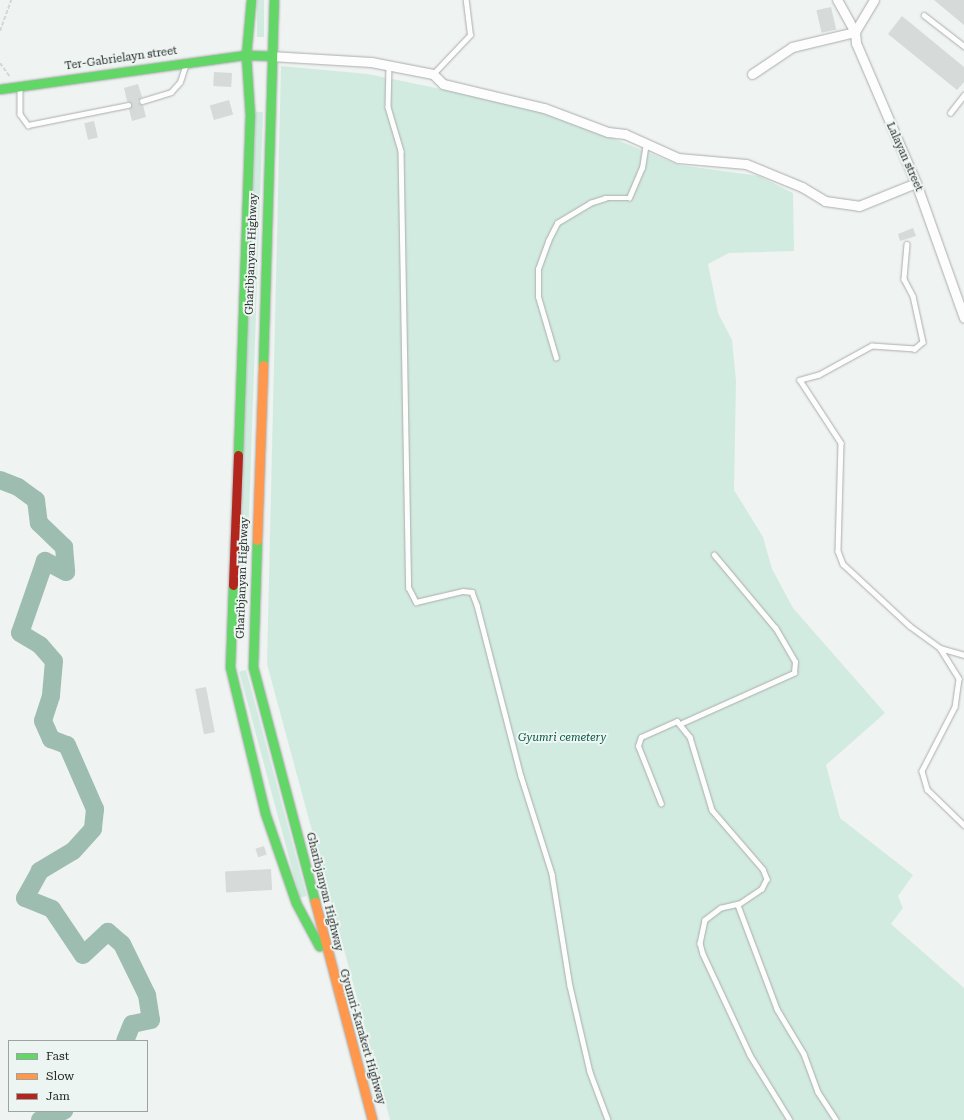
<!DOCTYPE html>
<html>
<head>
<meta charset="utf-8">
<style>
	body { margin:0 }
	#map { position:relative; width:964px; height:1120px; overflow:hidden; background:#eff3f1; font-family:"Roboto Serif",serif }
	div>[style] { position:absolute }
	.green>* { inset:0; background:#d2ebe1; transform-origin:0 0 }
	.river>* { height:18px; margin:-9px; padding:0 9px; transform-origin:9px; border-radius:9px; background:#9ebdb1 }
	.building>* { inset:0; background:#d6dad8; transform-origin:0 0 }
	.path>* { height:2px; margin-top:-1px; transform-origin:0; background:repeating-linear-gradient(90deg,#d6d6d6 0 4px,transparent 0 6px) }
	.roads { filter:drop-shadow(0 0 1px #aaadac) drop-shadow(0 0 1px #aaadac) }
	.lane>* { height:4.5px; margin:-2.25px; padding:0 2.25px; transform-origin:2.25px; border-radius:2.25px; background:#fdfdfd }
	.street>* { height:9px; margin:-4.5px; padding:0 4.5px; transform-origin:4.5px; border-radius:4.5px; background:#fdfdfd }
	.fast>* { height:9px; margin:-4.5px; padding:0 4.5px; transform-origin:4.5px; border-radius:4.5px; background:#63d668 }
	.slow>* { height:9px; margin:-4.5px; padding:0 4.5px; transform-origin:4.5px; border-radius:4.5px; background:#ff974d }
	.jam>* { height:9px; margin:-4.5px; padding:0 4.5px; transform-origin:4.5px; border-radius:4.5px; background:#b3261e }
	span { translate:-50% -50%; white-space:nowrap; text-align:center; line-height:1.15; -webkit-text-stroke:4px #edf5f2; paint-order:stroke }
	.street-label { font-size:11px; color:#252827 }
	.park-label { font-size:11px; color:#005843; font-style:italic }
	.legend { position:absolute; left:8px; top:1040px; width:140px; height:72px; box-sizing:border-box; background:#edf5f2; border:1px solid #9da3a1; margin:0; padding:5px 7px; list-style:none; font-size:12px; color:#252827 }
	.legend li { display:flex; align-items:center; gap:8px; height:20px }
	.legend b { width:20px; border:1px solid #9da3a1 }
</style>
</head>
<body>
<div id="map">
	<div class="green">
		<div style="left:257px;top:0;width:7px;height:37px"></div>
		<div style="clip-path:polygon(281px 66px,368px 74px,543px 110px,679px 165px,759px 176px,793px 193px,794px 251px,729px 253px,708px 264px,718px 313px,732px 340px,736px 381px,734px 490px,763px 537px,772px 569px,793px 608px,885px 713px,826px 765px,840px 818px,913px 875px,898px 896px,903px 908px,891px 924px,964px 988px,964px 1120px,390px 1120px,267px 664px)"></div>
		<div style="left:263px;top:112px;width:510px;height:7px;rotate:92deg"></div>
		<div style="left:246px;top:670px;width:234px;height:7px;rotate:75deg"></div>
	</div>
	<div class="river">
		<div style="left:0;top:480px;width:19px;rotate:21deg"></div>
		<div style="left:18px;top:487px;width:22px;rotate:36deg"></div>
		<div style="left:36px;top:500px;width:23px;rotate:83deg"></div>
		<div style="left:39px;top:523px;width:35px;rotate:44deg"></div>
		<div style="left:64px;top:547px;width:25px;rotate:85deg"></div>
		<div style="left:66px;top:572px;width:24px;rotate:-152deg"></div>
		<div style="left:45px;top:561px;width:76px;rotate:109.1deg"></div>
		<div style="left:20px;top:633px;width:23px;rotate:31deg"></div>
		<div style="left:40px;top:645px;width:21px;rotate:49deg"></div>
		<div style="left:54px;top:661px;width:35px;rotate:95deg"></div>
		<div style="left:51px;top:696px;width:26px;rotate:108deg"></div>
		<div style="left:43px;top:721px;width:20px;rotate:66deg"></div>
		<div style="left:51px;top:739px;width:17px;rotate:21deg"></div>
		<div style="left:67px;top:745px;width:70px;rotate:66.4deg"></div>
		<div style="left:95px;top:809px;width:20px;rotate:96deg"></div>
		<div style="left:93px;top:829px;width:30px;rotate:132deg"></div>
		<div style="left:73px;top:851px;width:39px;rotate:149deg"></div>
		<div style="left:40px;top:871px;width:31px;rotate:119deg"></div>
		<div style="left:25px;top:898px;width:29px;rotate:22deg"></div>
		<div style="left:52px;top:909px;width:55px;rotate:56deg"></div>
		<div style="left:83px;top:955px;width:34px;rotate:-43deg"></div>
		<div style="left:108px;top:932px;width:18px;rotate:41deg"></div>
		<div style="left:122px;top:944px;width:57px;rotate:63.9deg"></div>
		<div style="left:147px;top:995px;width:25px;rotate:81deg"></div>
		<div style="left:151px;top:1020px;width:19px;rotate:168deg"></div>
		<div style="left:132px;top:1024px;width:18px;rotate:112deg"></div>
		<div style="left:40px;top:1120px;width:26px;rotate:-21deg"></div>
	</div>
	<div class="building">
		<div style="clip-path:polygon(934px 0,964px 0,964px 25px)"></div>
		<div style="left:831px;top:7px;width:23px;height:15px;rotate:77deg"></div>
		<div style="clip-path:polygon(902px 16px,964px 67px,964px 82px,957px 90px,888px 34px)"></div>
		<div style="left:214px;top:72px;width:18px;height:14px;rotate:3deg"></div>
		<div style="clip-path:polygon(138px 84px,142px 97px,138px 102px,143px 105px,146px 117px,132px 121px,129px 109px,132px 104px,127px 101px,124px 88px)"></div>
		<div style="left:229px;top:100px;width:15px;height:20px;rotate:74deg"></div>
		<div style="left:94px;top:121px;width:17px;height:10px;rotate:77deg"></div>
		<div style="clip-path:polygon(913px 228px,916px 236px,900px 241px,898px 234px)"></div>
		<div style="left:206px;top:687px;width:46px;height:11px;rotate:79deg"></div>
		<div style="left:264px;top:846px;width:9px;height:9px;rotate:72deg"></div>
		<div style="left:271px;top:869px;width:21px;height:46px;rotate:87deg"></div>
	</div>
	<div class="path">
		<div style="left:0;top:31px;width:33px;rotate:-70deg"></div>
		<div style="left:0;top:63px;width:17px;rotate:54deg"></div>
	</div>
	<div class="roads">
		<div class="lane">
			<div style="left:924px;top:15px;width:51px;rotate:37.8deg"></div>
			<div style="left:389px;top:64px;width:43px;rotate:91.3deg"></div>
			<div style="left:388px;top:107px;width:46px;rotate:73.5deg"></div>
			<div style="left:401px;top:151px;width:437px;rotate:89deg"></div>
			<div style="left:409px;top:588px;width:16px;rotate:63deg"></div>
			<div style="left:416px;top:602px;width:48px;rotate:-13.2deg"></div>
			<div style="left:463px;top:591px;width:9px;rotate:6deg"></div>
			<div style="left:472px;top:592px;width:14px;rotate:69deg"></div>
			<div style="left:477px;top:605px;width:177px;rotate:75.6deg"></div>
			<div style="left:521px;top:776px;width:103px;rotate:72.4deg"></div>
			<div style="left:552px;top:874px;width:113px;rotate:80.9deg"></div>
			<div style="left:570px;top:986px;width:88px;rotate:76.9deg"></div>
			<div style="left:590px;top:1072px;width:51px;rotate:69.4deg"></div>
			<div style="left:433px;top:74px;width:54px;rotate:-46.5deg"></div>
			<div style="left:470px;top:35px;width:35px;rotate:-97deg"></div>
			<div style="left:20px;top:87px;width:27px;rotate:90deg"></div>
			<div style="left:20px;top:114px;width:14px;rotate:54deg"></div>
			<div style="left:28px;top:125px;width:102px;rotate:-11.3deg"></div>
			<div style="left:142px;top:101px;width:30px;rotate:-17deg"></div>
			<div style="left:171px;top:92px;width:13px;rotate:-48deg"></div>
			<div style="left:180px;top:82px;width:19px;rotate:-72deg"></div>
			<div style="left:950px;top:113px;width:23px;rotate:-52deg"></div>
			<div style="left:907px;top:244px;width:35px;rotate:95deg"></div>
			<div style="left:904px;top:279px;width:19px;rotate:62deg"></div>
			<div style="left:913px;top:296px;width:47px;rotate:77.7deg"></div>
			<div style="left:923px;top:342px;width:11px;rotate:139deg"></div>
			<div style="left:915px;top:349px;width:43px;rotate:-176deg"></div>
			<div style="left:872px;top:346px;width:60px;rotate:151.3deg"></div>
			<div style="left:819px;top:375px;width:20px;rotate:165deg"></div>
			<div style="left:800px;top:380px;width:75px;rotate:56.9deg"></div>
			<div style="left:841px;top:443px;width:108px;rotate:91.6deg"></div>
			<div style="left:838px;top:551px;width:14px;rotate:69deg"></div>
			<div style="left:843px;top:564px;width:91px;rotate:42.8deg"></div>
			<div style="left:910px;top:626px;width:37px;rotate:36deg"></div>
			<div style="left:940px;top:648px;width:25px;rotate:16deg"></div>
			<div style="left:556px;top:358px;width:64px;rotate:-106.4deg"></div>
			<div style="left:538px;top:297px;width:28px;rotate:-90deg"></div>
			<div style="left:538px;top:269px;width:30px;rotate:-70deg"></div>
			<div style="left:548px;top:241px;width:20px;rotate:-63deg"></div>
			<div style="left:557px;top:223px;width:39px;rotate:-31deg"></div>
			<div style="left:590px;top:203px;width:16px;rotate:-18deg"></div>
			<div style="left:605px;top:198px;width:24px"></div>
			<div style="left:629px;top:198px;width:33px;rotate:-67deg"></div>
			<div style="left:642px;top:168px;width:25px;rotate:-81deg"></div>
			<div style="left:940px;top:648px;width:36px;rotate:58deg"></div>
			<div style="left:959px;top:679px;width:28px;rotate:98deg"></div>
			<div style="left:955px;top:707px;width:72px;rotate:117.3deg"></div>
			<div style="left:922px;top:771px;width:19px;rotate:74deg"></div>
			<div style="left:927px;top:789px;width:52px;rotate:44.2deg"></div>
			<div style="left:682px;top:723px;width:123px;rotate:-24.1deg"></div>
			<div style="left:794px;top:673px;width:11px;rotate:-85deg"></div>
			<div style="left:795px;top:662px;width:39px;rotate:-120deg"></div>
			<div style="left:775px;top:628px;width:95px;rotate:-129.9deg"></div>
			<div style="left:661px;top:804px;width:62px;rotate:-111.6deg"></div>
			<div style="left:638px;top:746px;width:9px;rotate:-72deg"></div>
			<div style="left:641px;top:737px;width:39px;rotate:-24deg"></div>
			<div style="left:677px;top:721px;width:21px;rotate:51deg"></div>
			<div style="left:690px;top:737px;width:76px;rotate:73.2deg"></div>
			<div style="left:712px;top:810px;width:78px;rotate:49.2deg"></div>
			<div style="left:763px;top:869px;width:11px;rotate:68deg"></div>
			<div style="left:767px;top:879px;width:11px;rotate:117deg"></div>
			<div style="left:762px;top:889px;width:29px;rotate:146deg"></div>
			<div style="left:738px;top:905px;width:111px;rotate:69.4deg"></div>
			<div style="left:777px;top:1009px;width:52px;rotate:59deg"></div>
			<div style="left:804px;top:1054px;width:40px;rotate:69.8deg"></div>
			<div style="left:818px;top:1092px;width:33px;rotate:57deg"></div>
			<div style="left:739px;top:904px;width:18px;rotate:167deg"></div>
			<div style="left:721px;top:908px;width:20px;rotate:143deg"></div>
			<div style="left:705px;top:920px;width:24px;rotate:102deg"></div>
			<div style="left:700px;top:943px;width:11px;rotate:75deg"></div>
			<div style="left:703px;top:954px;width:111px;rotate:65deg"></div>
			<div style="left:750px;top:1055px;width:76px;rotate:58.4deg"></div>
		</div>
		<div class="street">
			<div style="left:874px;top:0;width:37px;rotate:121deg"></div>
			<div style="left:855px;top:32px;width:11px;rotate:85deg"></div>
			<div style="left:856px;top:43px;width:152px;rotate:66.8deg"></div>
			<div style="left:916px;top:183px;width:143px;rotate:70.4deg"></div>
			<div style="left:270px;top:56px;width:101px;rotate:3.4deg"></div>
			<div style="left:371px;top:62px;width:63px;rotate:11deg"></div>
			<div style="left:433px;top:74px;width:14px;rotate:45deg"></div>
			<div style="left:443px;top:84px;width:104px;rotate:13.4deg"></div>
			<div style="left:544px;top:108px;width:68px;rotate:20.6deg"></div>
			<div style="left:608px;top:132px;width:17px;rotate:7deg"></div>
			<div style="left:625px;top:134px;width:58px;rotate:24.4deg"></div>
			<div style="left:678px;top:158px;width:68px;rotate:5deg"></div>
			<div style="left:746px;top:164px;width:61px;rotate:22.3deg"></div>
			<div style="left:802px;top:187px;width:27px;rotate:31deg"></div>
			<div style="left:825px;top:201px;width:34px;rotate:8deg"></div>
			<div style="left:859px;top:206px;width:61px;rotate:-22deg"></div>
			<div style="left:752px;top:74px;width:48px;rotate:-34deg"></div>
			<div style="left:792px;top:47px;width:65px;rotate:-13.4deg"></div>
			<div style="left:855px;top:32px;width:37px;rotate:-119deg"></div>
		</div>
		<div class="fast">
			<div style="left:0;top:89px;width:248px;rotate:-7.9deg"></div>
			<div style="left:246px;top:55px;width:24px;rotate:2deg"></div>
			<div style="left:263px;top:365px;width:365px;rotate:-88.3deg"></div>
			<div style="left:238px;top:455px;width:339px;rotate:-88deg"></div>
			<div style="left:250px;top:116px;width:61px;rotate:-93.8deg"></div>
			<div style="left:246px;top:55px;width:55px;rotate:-84.8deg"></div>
			<div style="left:257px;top:540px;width:127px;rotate:91.8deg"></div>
			<div style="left:253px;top:667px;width:243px;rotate:75.2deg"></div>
			<div style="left:233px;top:585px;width:82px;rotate:92.1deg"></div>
			<div style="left:230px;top:667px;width:150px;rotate:76.5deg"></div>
			<div style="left:265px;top:813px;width:95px;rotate:71deg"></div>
			<div style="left:296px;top:903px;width:49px;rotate:61.9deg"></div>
		</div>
		<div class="slow">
			<div style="left:257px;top:540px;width:175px;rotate:-88deg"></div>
			<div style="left:315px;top:902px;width:225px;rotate:75.3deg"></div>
		</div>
		<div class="jam">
			<div style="left:233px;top:585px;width:130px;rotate:-87.8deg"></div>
		</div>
	</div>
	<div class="street-label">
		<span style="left:121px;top:59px;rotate:-8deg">Ter-Gabrielayn street</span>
		<span style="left:904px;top:157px;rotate:66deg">Lalayan street</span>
		<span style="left:252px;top:254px;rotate:-88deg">Gharibjanyan Highway</span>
		<span style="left:243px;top:578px;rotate:-88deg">Gharibjanyan Highway</span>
		<span style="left:324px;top:892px;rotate:76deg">Gharibjanyan Highway</span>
		<span style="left:362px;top:1037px;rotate:74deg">Gyumri-Karakert Highway</span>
	</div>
	<div class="park-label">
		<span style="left:562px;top:738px">Gyumri cemetery</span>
	</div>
	<ul class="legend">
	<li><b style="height:5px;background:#63d668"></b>Fast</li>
	<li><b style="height:5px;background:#ff974d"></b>Slow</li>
	<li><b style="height:5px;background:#b3261e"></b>Jam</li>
	</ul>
</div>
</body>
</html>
